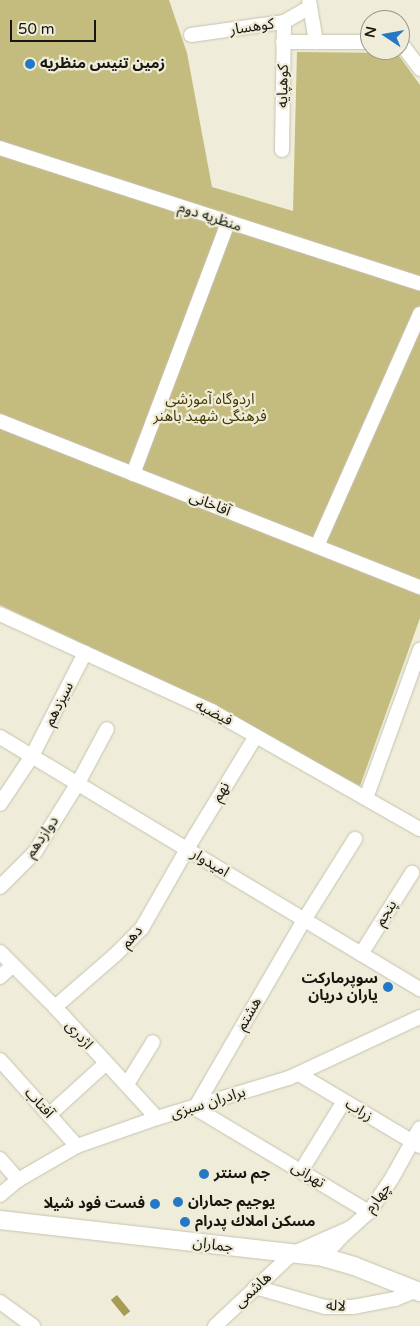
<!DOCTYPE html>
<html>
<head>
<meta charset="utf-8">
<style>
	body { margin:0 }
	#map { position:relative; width:420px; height:1326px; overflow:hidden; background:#efedd9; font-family:"Varela Round","Noto Sans Arabic",sans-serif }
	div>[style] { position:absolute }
	.green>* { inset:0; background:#c4bb7f }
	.water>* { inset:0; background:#a69c56; transform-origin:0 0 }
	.roads { filter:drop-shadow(0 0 1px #c5c2af) drop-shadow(0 0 1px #c5c2af) }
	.minor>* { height:14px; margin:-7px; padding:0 7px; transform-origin:7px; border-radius:7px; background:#fff }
	.major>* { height:18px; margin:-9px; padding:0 9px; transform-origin:9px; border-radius:9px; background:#fff }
	.dots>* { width:14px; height:14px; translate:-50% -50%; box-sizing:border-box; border:2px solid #efedd9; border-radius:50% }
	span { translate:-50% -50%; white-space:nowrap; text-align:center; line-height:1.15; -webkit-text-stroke:4.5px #efedd9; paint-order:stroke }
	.street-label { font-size:15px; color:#17160f }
	.poi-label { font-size:15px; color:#17160f; font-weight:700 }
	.left { translate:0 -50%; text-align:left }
	.right { translate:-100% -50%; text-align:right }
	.park-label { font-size:15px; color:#413900 }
	.north { position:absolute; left:360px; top:10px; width:50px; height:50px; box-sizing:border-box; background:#efedd9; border:1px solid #999788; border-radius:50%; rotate:282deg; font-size:14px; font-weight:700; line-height:20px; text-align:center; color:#17160f }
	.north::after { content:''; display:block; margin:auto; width:18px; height:22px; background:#2578c6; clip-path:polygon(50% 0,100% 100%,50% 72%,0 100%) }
	.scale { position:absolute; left:10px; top:20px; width:86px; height:22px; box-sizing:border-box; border:2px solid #17160f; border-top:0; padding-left:6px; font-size:15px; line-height:18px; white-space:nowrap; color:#17160f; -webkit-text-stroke:4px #efedd9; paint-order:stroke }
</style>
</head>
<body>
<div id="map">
	<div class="green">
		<div style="clip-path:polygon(0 0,169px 0,187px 53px,212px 187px,293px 211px,297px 52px,397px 53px,420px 85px,420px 618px,360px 786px,191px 694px,0 605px)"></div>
	</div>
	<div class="water">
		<div style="left:117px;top:1295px;width:21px;height:8px;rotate:51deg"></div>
	</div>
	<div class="roads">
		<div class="minor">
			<div style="left:309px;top:0;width:43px;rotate:80.5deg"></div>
			<div style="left:191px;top:35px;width:94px;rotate:-8deg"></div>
			<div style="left:284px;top:22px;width:30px;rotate:-30deg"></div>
			<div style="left:283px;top:42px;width:87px"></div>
			<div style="left:400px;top:42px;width:34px;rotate:53deg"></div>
			<div style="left:0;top:148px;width:441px;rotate:17.9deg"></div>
			<div style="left:282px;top:150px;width:128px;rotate:-89.1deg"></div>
			<div style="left:0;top:421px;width:452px;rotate:21.6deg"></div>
			<div style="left:133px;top:474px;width:268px;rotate:-69.3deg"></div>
			<div style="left:317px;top:546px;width:254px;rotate:-66.1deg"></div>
			<div style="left:0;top:614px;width:233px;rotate:24.6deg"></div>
			<div style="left:212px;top:711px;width:239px;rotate:29.6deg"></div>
			<div style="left:0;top:737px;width:490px;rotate:31deg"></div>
			<div style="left:366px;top:798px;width:158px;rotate:-70deg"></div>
			<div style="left:0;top:804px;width:58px;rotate:-56.3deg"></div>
			<div style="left:32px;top:756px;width:116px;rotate:-62.8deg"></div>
			<div style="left:0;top:887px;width:49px;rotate:-45deg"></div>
			<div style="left:35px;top:852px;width:81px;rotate:-58.1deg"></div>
			<div style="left:78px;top:783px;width:61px;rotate:-61.8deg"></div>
			<div style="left:0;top:952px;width:78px;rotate:45deg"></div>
			<div style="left:55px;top:1007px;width:151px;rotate:47.4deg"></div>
			<div style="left:361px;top:954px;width:96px;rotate:-57.8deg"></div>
			<div style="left:0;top:977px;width:16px;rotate:-43deg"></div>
			<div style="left:55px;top:1007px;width:79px;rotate:-40.9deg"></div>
			<div style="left:115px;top:955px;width:38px;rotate:-45deg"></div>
			<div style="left:142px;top:928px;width:91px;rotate:-60.3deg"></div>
			<div style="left:187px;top:849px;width:132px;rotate:-58.6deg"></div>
			<div style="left:0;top:1060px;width:115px;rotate:48.2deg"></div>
			<div style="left:299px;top:1074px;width:141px;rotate:30.8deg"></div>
			<div style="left:127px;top:1084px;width:49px;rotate:-58.2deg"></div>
			<div style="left:195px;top:1108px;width:217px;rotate:-59.9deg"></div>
			<div style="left:304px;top:920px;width:96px;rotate:-57.8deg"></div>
			<div style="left:195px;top:1108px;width:203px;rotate:30.9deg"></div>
			<div style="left:49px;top:1115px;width:76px;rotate:-42.3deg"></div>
			<div style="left:0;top:1159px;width:28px;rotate:49deg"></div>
			<div style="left:301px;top:1171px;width:82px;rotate:-58.4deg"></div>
			<div style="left:0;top:1195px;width:23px;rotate:-40deg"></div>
			<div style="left:18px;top:1180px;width:68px;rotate:-30deg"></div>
			<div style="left:77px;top:1146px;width:85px;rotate:-19.3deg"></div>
			<div style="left:157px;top:1118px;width:138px;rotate:-16.9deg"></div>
			<div style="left:289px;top:1078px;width:145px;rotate:-25deg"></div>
			<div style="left:323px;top:1257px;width:28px;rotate:-48deg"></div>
			<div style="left:342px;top:1236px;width:36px;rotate:-42deg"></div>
			<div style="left:369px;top:1212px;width:41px;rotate:-55.9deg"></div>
			<div style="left:392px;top:1178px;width:57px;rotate:-60.8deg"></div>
			<div style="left:255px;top:1287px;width:73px;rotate:15.9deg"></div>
			<div style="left:325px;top:1307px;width:28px"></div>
			<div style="left:353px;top:1307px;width:43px;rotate:-10.8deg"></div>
			<div style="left:395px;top:1299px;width:24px;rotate:-22deg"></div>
			<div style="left:0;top:1302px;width:41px;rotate:36deg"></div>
			<div style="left:215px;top:1326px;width:105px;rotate:-43.1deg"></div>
			<div style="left:292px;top:1254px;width:64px;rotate:-24.1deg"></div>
		</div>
		<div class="major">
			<div style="left:0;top:1220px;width:325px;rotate:6.5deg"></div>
			<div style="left:323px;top:1257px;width:32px;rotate:16deg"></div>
			<div style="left:354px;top:1266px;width:71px;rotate:21.5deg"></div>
		</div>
	</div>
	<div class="dots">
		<div style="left:30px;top:64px;background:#2578c6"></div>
		<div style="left:388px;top:987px;background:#2578c6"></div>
		<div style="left:204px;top:1174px;background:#2578c6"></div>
		<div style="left:178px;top:1202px;background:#2578c6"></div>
		<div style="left:155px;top:1204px;background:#2578c6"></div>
		<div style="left:185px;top:1222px;background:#2578c6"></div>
	</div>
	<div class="street-label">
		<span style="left:252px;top:27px;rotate:-8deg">کوهسار</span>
		<span style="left:283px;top:86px;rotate:-89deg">کوهپایه</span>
		<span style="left:210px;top:217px;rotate:18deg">منظریه دوم</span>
		<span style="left:210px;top:504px;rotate:22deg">آقاخانی</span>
		<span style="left:59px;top:704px;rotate:-63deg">سیزدهم</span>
		<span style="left:214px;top:713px;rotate:27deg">فیضیه</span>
		<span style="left:221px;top:792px;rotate:-59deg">نهم</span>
		<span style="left:42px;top:837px;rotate:-55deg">دوازدهم</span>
		<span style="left:210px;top:863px;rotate:31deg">امیدوار</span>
		<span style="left:386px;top:913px;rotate:-58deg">پنجم</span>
		<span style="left:132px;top:937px;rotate:-48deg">دهم</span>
		<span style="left:249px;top:1014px;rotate:-60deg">هشتم</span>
		<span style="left:79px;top:1035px;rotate:48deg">اژدری</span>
		<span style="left:39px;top:1103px;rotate:48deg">آفتاب</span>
		<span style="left:208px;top:1103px;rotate:-17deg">برادران سبزی</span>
		<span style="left:359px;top:1110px;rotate:31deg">زراب</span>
		<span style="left:308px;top:1175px;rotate:31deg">تهرانی</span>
		<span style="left:378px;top:1198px;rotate:-53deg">چهارم</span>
		<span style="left:213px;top:1245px;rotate:7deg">جماران</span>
		<span style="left:253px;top:1290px;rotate:-43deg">هاشمی</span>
		<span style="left:336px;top:1306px;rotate:4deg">لاله</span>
	</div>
	<div class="poi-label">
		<span class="left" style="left:40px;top:64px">زمین تنیس منظریه</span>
		<span class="right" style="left:378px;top:987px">سوپرمارکت<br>یاران دریان</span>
		<span class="left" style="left:214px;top:1174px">جم سنتر</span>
		<span class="left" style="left:188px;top:1202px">یوجیم جماران</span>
		<span class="right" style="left:145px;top:1204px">فست فود شیلا</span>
		<span class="left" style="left:195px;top:1222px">مسكن املاك پدرام</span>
	</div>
	<div class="park-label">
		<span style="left:210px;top:408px">اردوگاه آموزشی<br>فرهنگی شهید باهنر</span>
	</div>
	<div class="north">N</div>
	<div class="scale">50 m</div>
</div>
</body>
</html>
